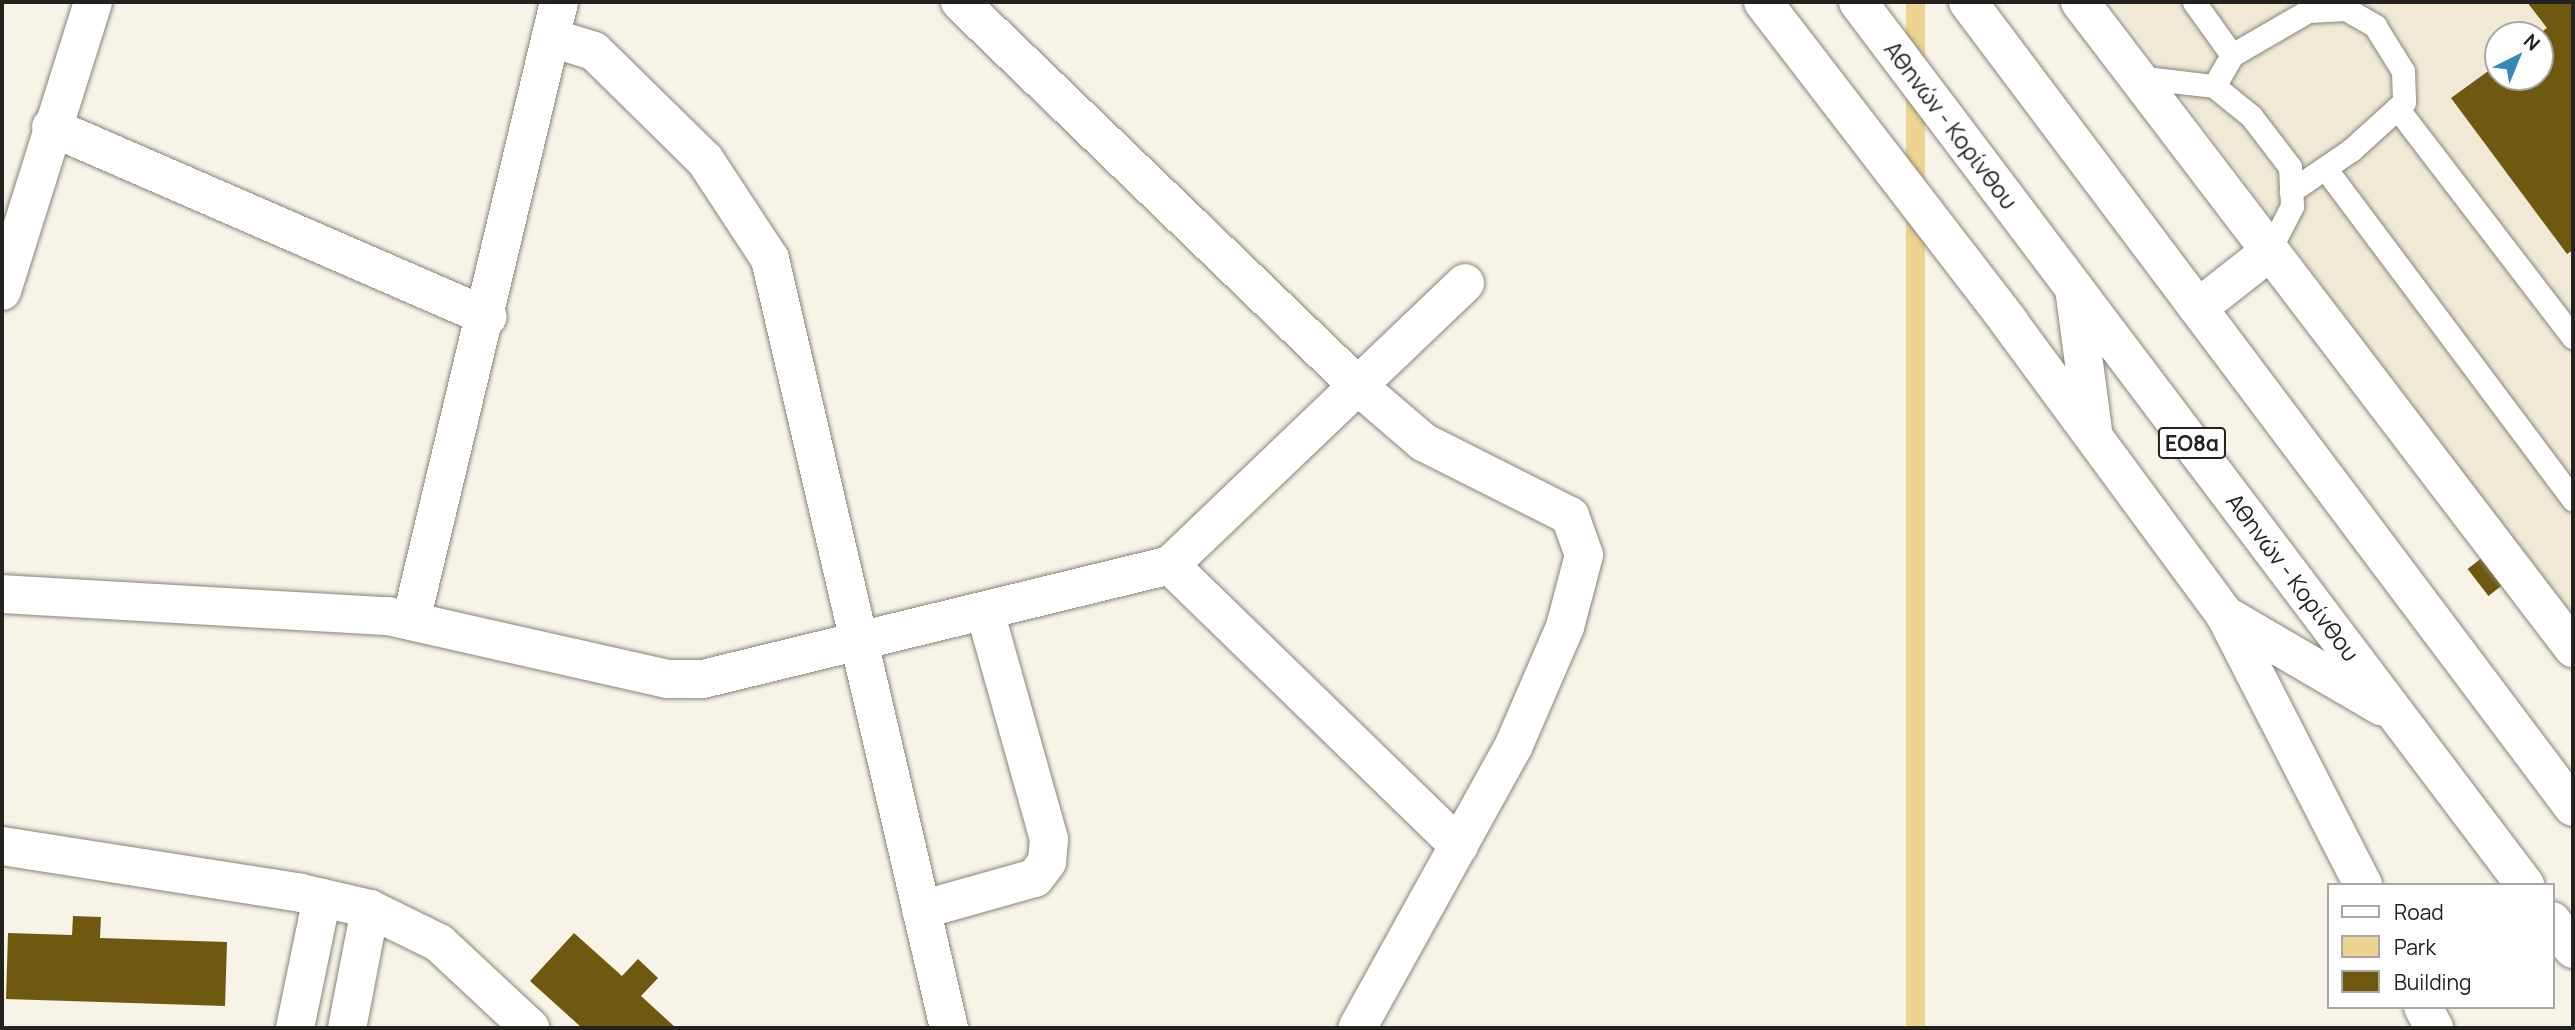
<!DOCTYPE html>
<html>
<head>
<meta charset="utf-8">
<style>
	body { margin:0 }
	#map { position:relative; width:2575px; height:1030px; overflow:hidden; background:#f7f3e7; font-family:Manrope,sans-serif }
	div>[style] { position:absolute }
	.built>* { inset:0; background:#efe9d6 }
	.green>* { inset:0; background:#edd492; transform-origin:0 0 }
	.building>* { inset:0; background:#6f5910; transform-origin:0 0 }
	.roads { filter:drop-shadow(0 0 2px #88847a) drop-shadow(0 0 2px #88847a) }
	.service>* { height:23px; margin:-11.5px; padding:0 11.5px; transform-origin:11.5px; border-radius:11.5px; background:#fff }
	.minor>* { height:38px; margin:-19px; padding:0 19px; transform-origin:19px; border-radius:19px; background:#fff }
	.tertiary>* { height:38px; margin:-19px; padding:0 19px; transform-origin:19px; border-radius:19px; background:#fff }
	.trunk>* { height:38px; margin:-19px; padding:0 19px; transform-origin:19px; border-radius:19px; background:#fff }
	span { translate:-50% -50%; white-space:nowrap; text-align:center; line-height:1.15; -webkit-text-stroke:7px #fff; paint-order:stroke }
	.shield-label span { padding:2px 5px; background:#fff; border:2px solid; border-radius:5px; -webkit-text-stroke-width:0 }
	.shield-label { font-size:21px; color:#24221e; font-weight:700 }
	.street-label { font-size:23px; color:#24221e }
	.frame { position:absolute; inset:0; border:4px solid #24221e; pointer-events:none }
	.legend { position:absolute; left:2327px; top:883px; width:228px; height:126px; box-sizing:border-box; background:#fff; border:2px solid #a7a7a5; margin:0; padding:9px 12px; list-style:none; font-size:21px; color:#24221e }
	.legend li { display:flex; align-items:center; gap:14px; height:35px }
	.legend b { width:35px; border:2px solid #a7a7a5 }
	.north { position:absolute; left:2484px; top:21px; width:70px; height:70px; box-sizing:border-box; background:#fff; border:2px solid #a7a7a5; border-radius:50%; rotate:43deg; font-size:19px; font-weight:700; line-height:28px; text-align:center; color:#24221e }
	.north::after { content:''; display:block; margin:auto; width:24px; height:32px; background:#3987b9; clip-path:polygon(50% 0,100% 100%,50% 72%,0 100%) }
</style>
</head>
<body>
<div id="map">
	<div class="built">
		<div style="clip-path:polygon(evenodd,2111px 2px,2573px 2px,2573px 621px,2111px 2px,2498px 35px,2540px 35px,2540px 77px,2498px 77px,2498px 35px)"></div>
	</div>
	<div class="green">
		<div style="left:1906px;top:2px;width:19px;height:1109px"></div>
	</div>
	<div class="building">
		<div style="clip-path:polygon(2527px 2px,2573px 2px,2573px 250px,2567px 254px,2451px 98px,2498px 64px,2498px 77px,2540px 77px,2540px 33px,2547px 28px)"></div>
		<div style="left:2492px;top:550px;width:34px;height:31px;rotate:52deg"></div>
		<div style="clip-path:polygon(73px 916px,101px 917px,100px 938px,227px 942px,225px 1006px,6px 999px,8px 933px,72px 935px)"></div>
		<div style="clip-path:polygon(574px 933px,622px 976px,638px 959px,658px 978px,641px 996px,676px 1028px,582px 1028px,530px 981px)"></div>
	</div>
	<div class="roads">
		<div class="service">
			<div style="left:2194px;top:2px;width:65px;rotate:54.4deg"></div>
			<div style="left:2232px;top:55px;width:36px;rotate:120deg"></div>
			<div style="left:2232px;top:55px;width:88px;rotate:-30.1deg"></div>
			<div style="left:2308px;top:11px;width:38px;rotate:-3deg"></div>
			<div style="left:2346px;top:9px;width:34px;rotate:30deg"></div>
			<div style="left:2375px;top:26px;width:53px;rotate:58.1deg"></div>
			<div style="left:2403px;top:71px;width:31px;rotate:88deg"></div>
			<div style="left:2404px;top:102px;width:72px;rotate:137.8deg"></div>
			<div style="left:2351px;top:150px;width:73px;rotate:145.7deg"></div>
			<div style="left:2137px;top:77px;width:78px;rotate:6.7deg"></div>
			<div style="left:2214px;top:86px;width:48px;rotate:39deg"></div>
			<div style="left:2251px;top:116px;width:64px;rotate:52.6deg"></div>
			<div style="left:2290px;top:167px;width:39px;rotate:87deg"></div>
			<div style="left:2292px;top:206px;width:53px;rotate:117.1deg"></div>
			<div style="left:2397px;top:108px;width:289px;rotate:52.5deg"></div>
			<div style="left:2325px;top:168px;width:414px;rotate:53.2deg"></div>
		</div>
		<div class="minor">
			<div style="left:960px;top:2px;width:553px;rotate:43.97deg"></div>
			<div style="left:1358px;top:386px;width:86px;rotate:40.7deg"></div>
			<div style="left:1423px;top:442px;width:165px;rotate:26.7deg"></div>
			<div style="left:1570px;top:516px;width:41px;rotate:70.3deg"></div>
			<div style="left:1584px;top:555px;width:74px;rotate:104.8deg"></div>
			<div style="left:1565px;top:627px;width:131px;rotate:113.4deg"></div>
			<div style="left:1513px;top:747px;width:321px;rotate:119deg"></div>
			<div style="left:552px;top:38px;width:44px;rotate:17.2deg"></div>
			<div style="left:594px;top:51px;width:156px;rotate:44.5deg"></div>
			<div style="left:705px;top:160px;width:118px;rotate:56.7deg"></div>
			<div style="left:770px;top:259px;width:790px;rotate:76.9deg"></div>
			<div style="left:51px;top:127px;width:476px;rotate:23.5deg"></div>
			<div style="left:2px;top:291px;width:303px;rotate:-72.5deg"></div>
			<div style="left:1170px;top:565px;width:403px;rotate:44.2deg"></div>
			<div style="left:2px;top:594px;width:387px;rotate:3.3deg"></div>
			<div style="left:388px;top:616px;width:287px;rotate:12.7deg"></div>
			<div style="left:668px;top:679px;width:35px"></div>
			<div style="left:703px;top:679px;width:481px;rotate:-13.7deg"></div>
			<div style="left:1170px;top:565px;width:408px;rotate:-43.7deg"></div>
			<div style="left:411px;top:621px;width:636px;rotate:-76.55deg"></div>
			<div style="left:370px;top:909px;width:77px;rotate:26.2deg"></div>
			<div style="left:439px;top:943px;width:125px;rotate:43deg"></div>
			<div style="left:921px;top:910px;width:118px;rotate:-15.7deg"></div>
			<div style="left:1035px;top:878px;width:20px;rotate:-53deg"></div>
			<div style="left:1047px;top:862px;width:23px;rotate:-85deg"></div>
			<div style="left:1049px;top:839px;width:237px;rotate:-105.7deg"></div>
		</div>
		<div class="tertiary">
			<div style="left:1763px;top:2px;width:404px;rotate:52.4deg"></div>
			<div style="left:2009px;top:322px;width:364px;rotate:53.6deg"></div>
			<div style="left:2225px;top:615px;width:303px;rotate:62.9deg"></div>
			<div style="left:2080px;top:2px;width:813px;rotate:52.65deg"></div>
			<div style="left:2px;top:846px;width:303px;rotate:8.9deg"></div>
			<div style="left:301px;top:893px;width:71px;rotate:13.1deg"></div>
			<div style="left:370px;top:909px;width:121px;rotate:100.9deg"></div>
			<div style="left:2423px;top:1007px;width:24px;rotate:62deg"></div>
			<div style="left:295px;top:1028px;width:133px;rotate:-78.3deg"></div>
		</div>
		<div class="trunk">
			<div style="left:1858px;top:2px;width:1107px;rotate:52.93deg"></div>
			<div style="left:1968px;top:2px;width:1007px;rotate:53.07deg"></div>
			<div style="left:2074px;top:288px;width:150px;rotate:82.4deg"></div>
			<div style="left:2198px;top:308px;width:89px;rotate:-38.2deg"></div>
			<div style="left:2225px;top:615px;width:181px;rotate:30.3deg"></div>
			<div style="left:2552px;top:921px;width:35px;rotate:53deg"></div>
		</div>
	</div>
	<div class="shield-label">
		<span style="left:2192px;top:443px">ΕΟ8α</span>
	</div>
	<div class="street-label">
		<span style="left:1951px;top:125px;rotate:53deg">Αθηνών - Κορίνθου</span>
		<span style="left:2293px;top:577px;rotate:53deg">Αθηνών - Κορίνθου</span>
	</div>
	<div class="frame"></div>
	<ul class="legend">
	<li><b style="height:9px;background:#fff"></b>Road</li>
	<li><b style="height:19px;background:#edd492"></b>Park</li>
	<li><b style="height:19px;background:#6f5910"></b>Building</li>
	</ul>
	<div class="north">N</div>
</div>
</body>
</html>
